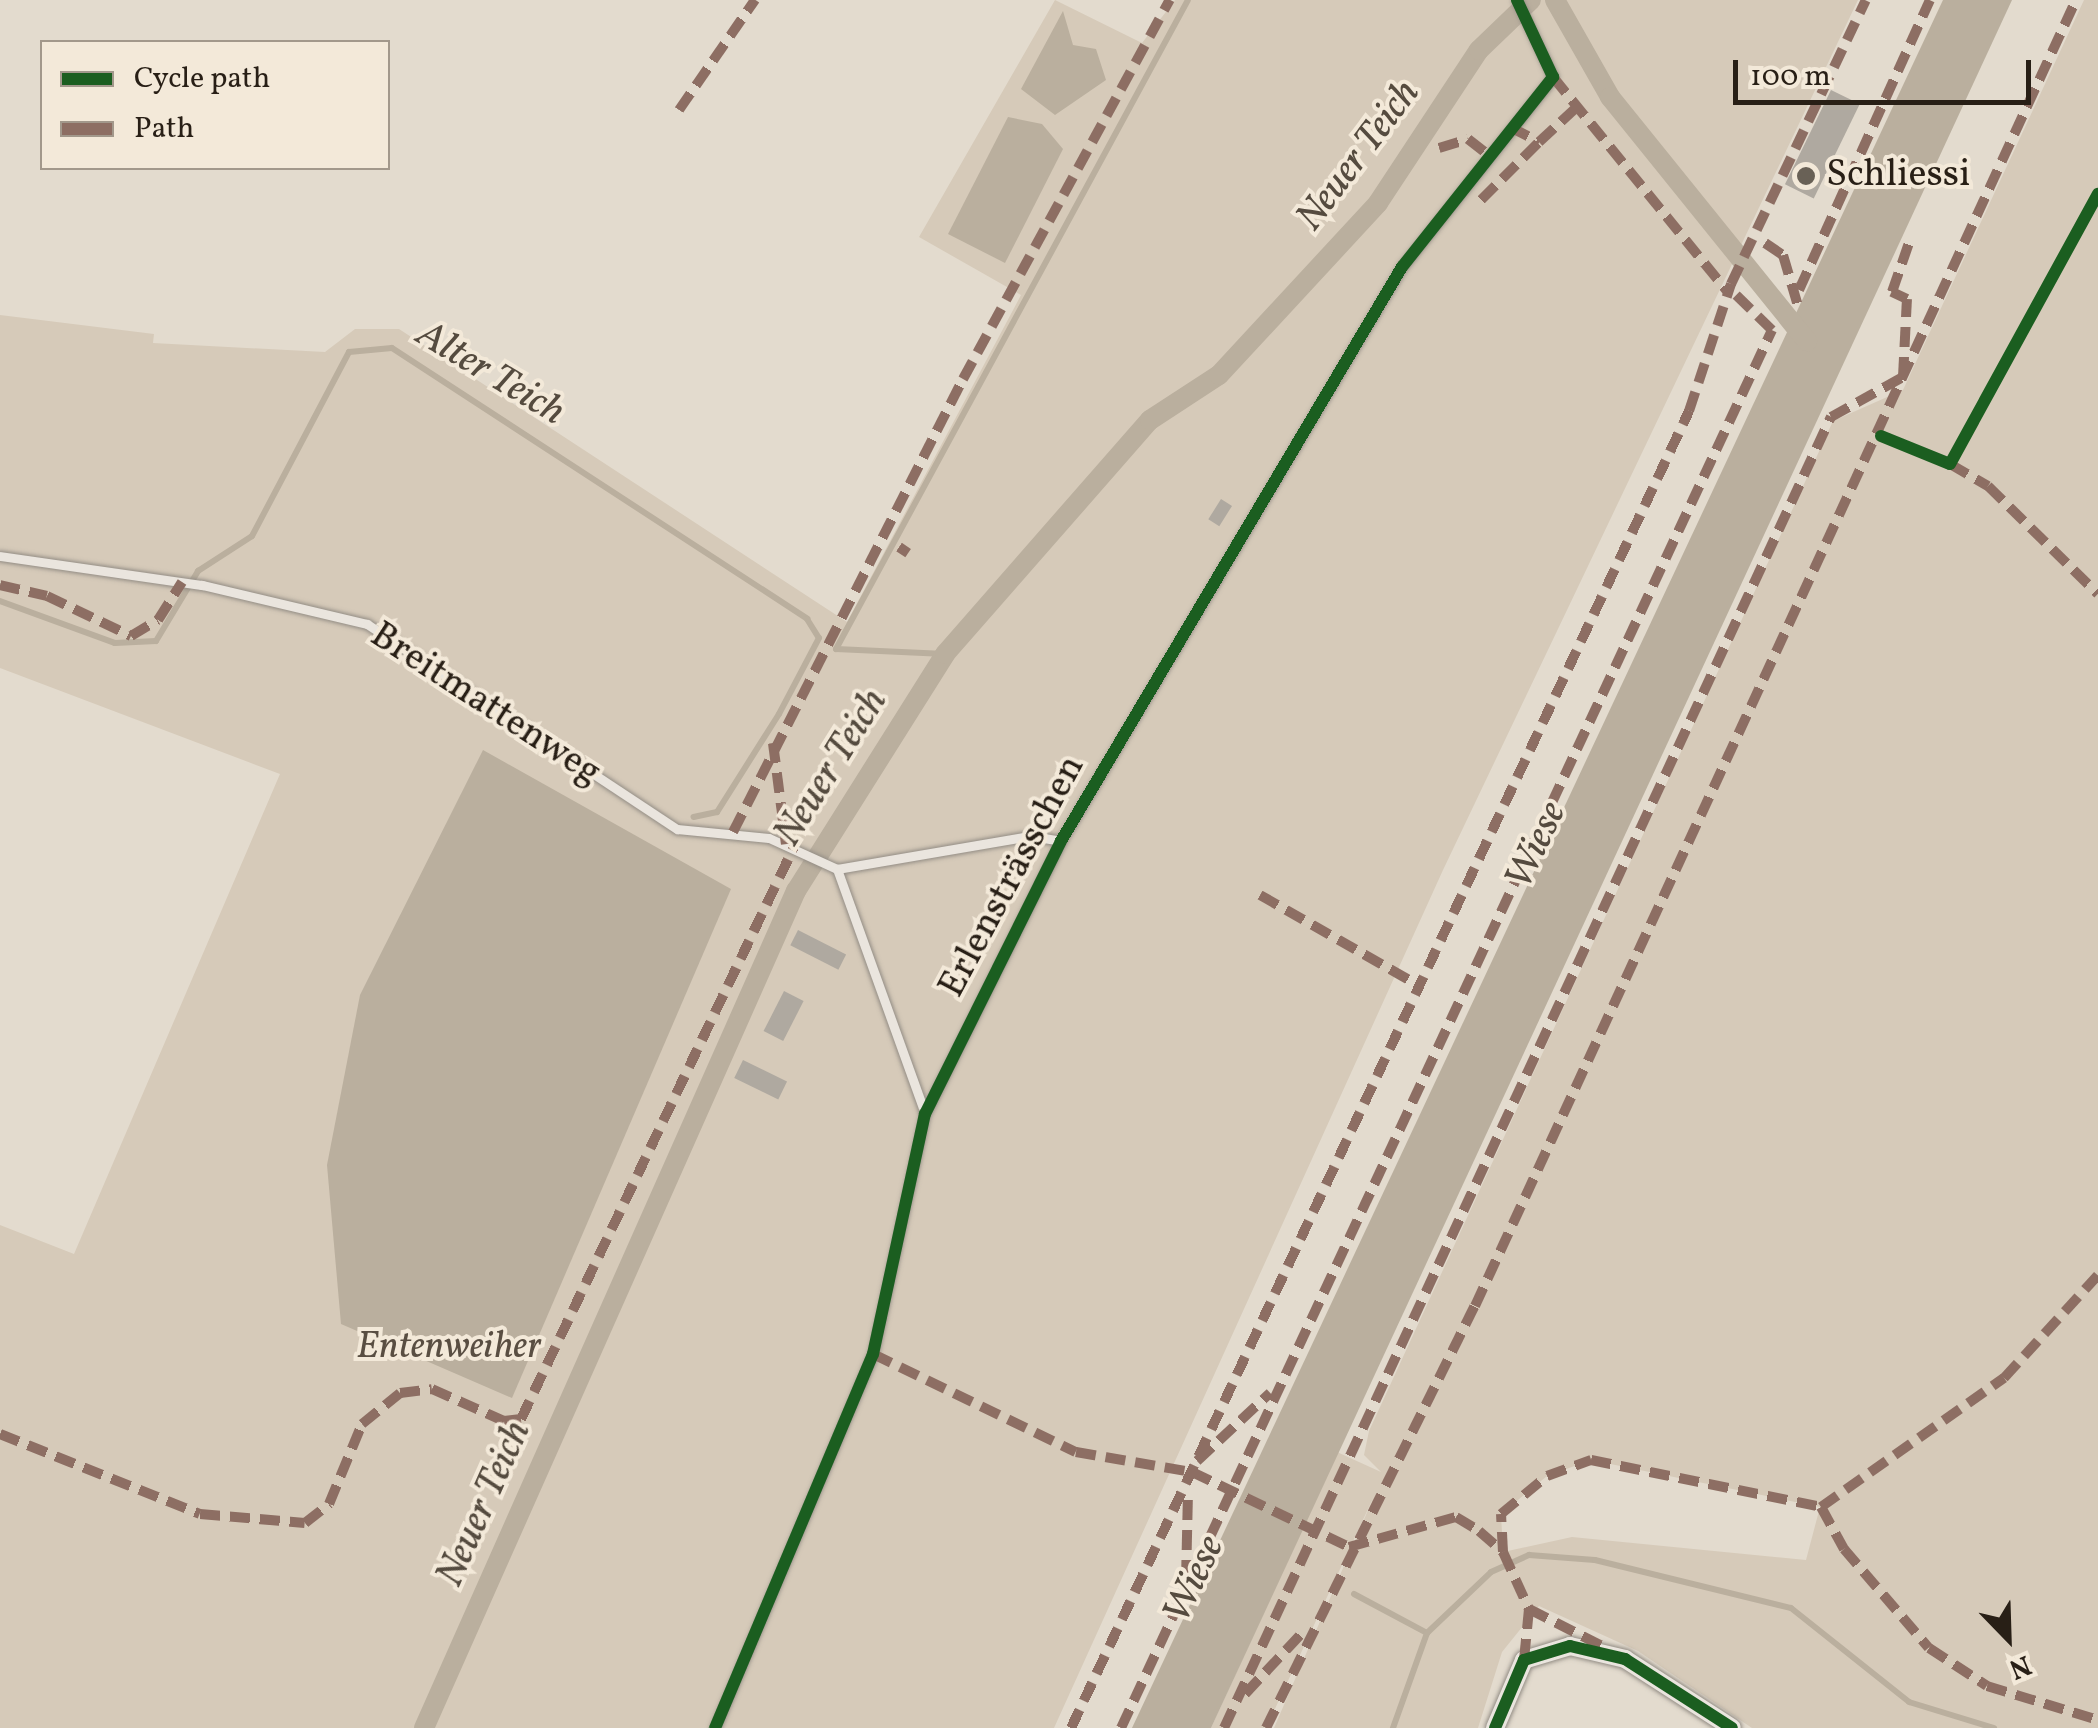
<!DOCTYPE html>
<html>
<head>
<meta charset="utf-8">
<style>
	body { margin:0 }
	#map { position:relative; width:2098px; height:1728px; overflow:hidden; background:#e3dbce; font-family:Vollkorn,serif }
	div>[style] { position:absolute }
	.green>* { inset:0; background:#d6cab9 }
	.water>* { inset:0; background:#baaf9e }
	.stream>* { height:6px; margin:-3px; padding:0 3px; transform-origin:3px; border-radius:3px; background:#baaf9e }
	.canal>* { height:20px; margin:-10px; padding:0 10px; transform-origin:10px; border-radius:10px; background:#baaf9e }
	.building>* { inset:0; background:#afa9a0; transform-origin:0 0 }
	.roads { filter:drop-shadow(0 0 2px #938d85) drop-shadow(0 0 2px #938d85) }
	.service>* { height:9px; margin:-4.5px; padding:0 4.5px; transform-origin:4.5px; border-radius:4.5px; background:#eae5de }
	.minor>* { height:18px; margin:-9px; padding:0 9px; transform-origin:9px; border-radius:9px; background:#eae5de }
	.quiet>* { height:10px; margin-top:-5px; transform-origin:0; background:repeating-linear-gradient(90deg,#8d6e63 0 20px,transparent 0 30px) }
	.cycleway>* { height:12px; margin:-6px; padding:0 6px; transform-origin:6px; border-radius:6px; background:#1b5e20 }
	.dots>* { width:28px; height:28px; translate:-50% -50%; box-sizing:border-box; border:5px solid #f3e9d9; border-radius:50% }
	span { translate:-50% -50%; white-space:nowrap; text-align:center; line-height:1.15; -webkit-text-stroke:8px #f3e9d9; paint-order:stroke }
	.poi-label { font-size:38px; color:#281f16 }
	.left { translate:0 -50%; text-align:left }
	.street-label { font-size:38px; color:#281f16 }
	.park-label { font-size:38px; color:#594e42; font-style:italic }
	.water-label { font-size:40px; color:#554b3f; font-style:italic }
	.legend { position:absolute; left:40px; top:40px; width:350px; height:130px; box-sizing:border-box; background:#f3e9d9; border:2px solid #a2988b; margin:0; padding:12px 18px; list-style:none; font-size:30px; color:#281f16 }
	.legend li { display:flex; align-items:center; gap:20px; height:50px }
	.legend b { width:50px; border:2px solid #a2988b }
	.north { position:absolute; left:1958px; top:1588px; width:100px; height:100px; -webkit-text-stroke:8px #f3e9d9; paint-order:stroke; rotate:157deg; font-size:28px; font-weight:700; line-height:40px; text-align:center; color:#281f16 }
	.north::after { content:''; display:block; margin:auto; width:35px; height:45px; background:#281f16; clip-path:polygon(50% 0,100% 100%,50% 72%,0 100%) }
	.scale { position:absolute; left:1733px; top:60px; width:298px; height:45px; box-sizing:border-box; border:5px solid #281f16; border-top:0; padding-left:12px; font-size:30px; line-height:35px; white-space:nowrap; color:#281f16; -webkit-text-stroke:8px #f3e9d9; paint-order:stroke }
</style>
</head>
<body>
<div id="map">
	<div class="green">
		<div style="clip-path:polygon(1055px 0,1142px 43px,1175px 0,1858px 0,1443px 870px,1054px 1728px,0 1728px,0 1225px,74px 1254px,280px 774px,0 668px,0 315px,154px 334px,153px 343px,325px 352px,355px 329px,399px 329px,847px 622px,1021px 295px,919px 237px)"></div>
		<div style="clip-path:polygon(evenodd,2084px 0,2098px 0,2098px 1728px,1752px 1728px,1638px 1651px,1539px 1606px,1502px 1652px,1478px 1728px,1274px 1728px,1375px 1494px,1266px 1728px,1211px 1728px,1337px 1452px,1381px 1472px,1364px 1455px,1369px 1431px,1833px 421px,1903px 390px,2084px 0,1591px 1460px,1820px 1507px,1806px 1560px,1572px 1537px,1503px 1552px,1501px 1514px,1547px 1476px,1591px 1460px)"></div>
	</div>
	<div class="water">
		<div style="clip-path:polygon(1943px 0,2012px 0,1211px 1728px,1132px 1728px)"></div>
		<div style="clip-path:polygon(1063px 11px,1073px 45px,1096px 49px,1106px 80px,1055px 115px,1021px 89px)"></div>
		<div style="clip-path:polygon(1008px 117px,1042px 124px,1063px 149px,1005px 263px,948px 234px)"></div>
		<div style="clip-path:polygon(483px 750px,731px 889px,512px 1398px,341px 1324px,327px 1165px,360px 995px)"></div>
	</div>
	<div class="stream">
		<div style="left:0;top:601px;width:122px;rotate:20.1deg"></div>
		<div style="left:115px;top:643px;width:41px;rotate:-2.8deg"></div>
		<div style="left:156px;top:641px;width:82px;rotate:-59deg"></div>
		<div style="left:198px;top:571px;width:64px;rotate:-32.9deg"></div>
		<div style="left:252px;top:536px;width:208px;rotate:-62.2deg"></div>
		<div style="left:349px;top:352px;width:43px;rotate:-5.3deg"></div>
		<div style="left:392px;top:348px;width:496px;rotate:33.1deg"></div>
		<div style="left:807px;top:619px;width:22px;rotate:58deg"></div>
		<div style="left:819px;top:638px;width:86px;rotate:117.8deg"></div>
		<div style="left:779px;top:714px;width:116px;rotate:122.3deg"></div>
		<div style="left:717px;top:812px;width:24px;rotate:168deg"></div>
		<div style="left:945px;top:654px;width:109px;rotate:-177.4deg"></div>
		<div style="left:836px;top:649px;width:738px;rotate:-61.53deg"></div>
		<div style="left:1354px;top:1594px;width:83px;rotate:28.1deg"></div>
		<div style="left:1427px;top:1633px;width:101px;rotate:109.7deg"></div>
		<div style="left:1427px;top:1633px;width:88px;rotate:-43.6deg"></div>
		<div style="left:1491px;top:1572px;width:42px;rotate:-24.1deg"></div>
		<div style="left:1529px;top:1555px;width:66px;rotate:4.3deg"></div>
		<div style="left:1595px;top:1560px;width:202px;rotate:13.8deg"></div>
		<div style="left:1791px;top:1608px;width:151px;rotate:38.5deg"></div>
		<div style="left:1909px;top:1702px;width:89px;rotate:17deg"></div>
	</div>
	<div class="canal">
		<div style="left:1555px;top:0;width:112px;rotate:60.4deg"></div>
		<div style="left:1610px;top:97px;width:314px;rotate:51.1deg"></div>
		<div style="left:424px;top:1728px;width:916px;rotate:-66.04deg"></div>
		<div style="left:796px;top:891px;width:280px;rotate:-57.8deg"></div>
		<div style="left:945px;top:654px;width:311px;rotate:-48.8deg"></div>
		<div style="left:1150px;top:420px;width:82px;rotate:-33.1deg"></div>
		<div style="left:1219px;top:375px;width:234px;rotate:-47.2deg"></div>
		<div style="left:1378px;top:203px;width:183px;rotate:-56.6deg"></div>
		<div style="left:1479px;top:50px;width:72px;rotate:-43.9deg"></div>
	</div>
	<div class="building">
		<div style="left:1831px;top:90px;width:32px;height:105px;rotate:26deg"></div>
		<div style="left:1221px;top:499px;width:13px;height:24px;rotate:32deg"></div>
		<div style="left:798px;top:930px;width:54px;height:17px;rotate:27deg"></div>
		<div style="left:784px;top:991px;width:22px;height:45px;rotate:27deg"></div>
		<div style="left:743px;top:1060px;width:49px;height:20px;rotate:26deg"></div>
	</div>
	<div class="roads">
		<div class="service">
			<div style="left:0;top:556px;width:204px;rotate:8.2deg"></div>
			<div style="left:202px;top:585px;width:170px;rotate:13.3deg"></div>
			<div style="left:367px;top:624px;width:372px;rotate:33.5deg"></div>
			<div style="left:677px;top:829px;width:92px;rotate:5.6deg"></div>
			<div style="left:769px;top:838px;width:75px;rotate:24.5deg"></div>
			<div style="left:837px;top:869px;width:197px;rotate:-9.7deg"></div>
			<div style="left:1031px;top:836px;width:30px;rotate:9deg"></div>
			<div style="left:837px;top:869px;width:260px;rotate:70.2deg"></div>
			<div style="left:715px;top:1728px;width:406px;rotate:-67.1deg"></div>
			<div style="left:873px;top:1354px;width:246px;rotate:-77.8deg"></div>
			<div style="left:925px;top:1114px;width:305px;rotate:-63.5deg"></div>
			<div style="left:1061px;top:841px;width:668px;rotate:-59.29deg"></div>
			<div style="left:1402px;top:267px;width:243px;rotate:-51.5deg"></div>
			<div style="left:1553px;top:77px;width:85px;rotate:-115.1deg"></div>
		</div>
		<div class="minor">
			<div style="left:1495px;top:1728px;width:74px;rotate:-66.9deg"></div>
			<div style="left:1524px;top:1660px;width:48px;rotate:-16.9deg"></div>
			<div style="left:1570px;top:1646px;width:57px;rotate:13.3deg"></div>
			<div style="left:1625px;top:1659px;width:127px;rotate:32.8deg"></div>
		</div>
	</div>
	<div class="quiet">
		<div style="left:1553px;top:77px;width:277px;rotate:50.9deg"></div>
		<div style="left:679px;top:110px;width:134px;rotate:-55.4deg"></div>
		<div style="left:1510px;top:127px;width:33px;rotate:27deg"></div>
		<div style="left:1539px;top:142px;width:54px;rotate:-42.8deg"></div>
		<div style="left:1439px;top:148px;width:30px;rotate:-17deg"></div>
		<div style="left:1468px;top:139px;width:24px;rotate:38deg"></div>
		<div style="left:1481px;top:200px;width:82px;rotate:-45deg"></div>
		<div style="left:1765px;top:243px;width:22px;rotate:34deg"></div>
		<div style="left:1783px;top:255px;width:53px;rotate:73.6deg"></div>
		<div style="left:1799px;top:290px;width:318px;rotate:-65.7deg"></div>
		<div style="left:1950px;top:464px;width:44px;rotate:30.1deg"></div>
		<div style="left:1988px;top:486px;width:154px;rotate:44.5deg"></div>
		<div style="left:899px;top:547px;width:11px;rotate:34deg"></div>
		<div style="left:0;top:585px;width:48px;rotate:13.2deg"></div>
		<div style="left:47px;top:596px;width:93px;rotate:25.5deg"></div>
		<div style="left:131px;top:636px;width:31px;rotate:-31deg"></div>
		<div style="left:158px;top:620px;width:45px;rotate:-57.7deg"></div>
		<div style="left:773px;top:743px;width:102px;rotate:82.7deg"></div>
		<div style="left:733px;top:832px;width:508px;rotate:-63.08deg"></div>
		<div style="left:963px;top:379px;width:432px;rotate:-61.4deg"></div>
		<div style="left:1260px;top:895px;width:180px;rotate:29.7deg"></div>
		<div style="left:873px;top:1354px;width:225px;rotate:25.8deg"></div>
		<div style="left:1076px;top:1452px;width:118px;rotate:9.8deg"></div>
		<div style="left:1192px;top:1472px;width:174px;rotate:25.5deg"></div>
		<div style="left:0;top:1434px;width:215px;rotate:21.8deg"></div>
		<div style="left:200px;top:1514px;width:105px;rotate:4.9deg"></div>
		<div style="left:305px;top:1523px;width:31px;rotate:-38deg"></div>
		<div style="left:329px;top:1504px;width:87px;rotate:-67.6deg"></div>
		<div style="left:362px;top:1424px;width:49px;rotate:-39.2deg"></div>
		<div style="left:400px;top:1393px;width:32px;rotate:-7deg"></div>
		<div style="left:432px;top:1389px;width:79px;rotate:24deg"></div>
		<div style="left:504px;top:1421px;width:17px;rotate:-7deg"></div>
		<div style="left:521px;top:1419px;width:634px;rotate:-64.49deg"></div>
		<div style="left:1197px;top:1461px;width:100px;rotate:-43deg"></div>
		<div style="left:1821px;top:1507px;width:48px;rotate:61.3deg"></div>
		<div style="left:1844px;top:1549px;width:130px;rotate:49.4deg"></div>
		<div style="left:1929px;top:1648px;width:69px;rotate:33.2deg"></div>
		<div style="left:1987px;top:1686px;width:116px;rotate:17deg"></div>
		<div style="left:1349px;top:1547px;width:111px;rotate:-15.7deg"></div>
		<div style="left:1456px;top:1517px;width:27px;rotate:31deg"></div>
		<div style="left:1479px;top:1531px;width:32px;rotate:41deg"></div>
		<div style="left:1503px;top:1552px;width:63px;rotate:65.5deg"></div>
		<div style="left:1529px;top:1609px;width:51px;rotate:95.6deg"></div>
		<div style="left:1503px;top:1552px;width:38px;rotate:-93deg"></div>
		<div style="left:1501px;top:1514px;width:60px;rotate:-39.6deg"></div>
		<div style="left:1547px;top:1476px;width:47px;rotate:-20deg"></div>
		<div style="left:1591px;top:1460px;width:235px;rotate:11.5deg"></div>
		<div style="left:1821px;top:1507px;width:224px;rotate:-35.2deg"></div>
		<div style="left:2004px;top:1378px;width:139px;rotate:-47.6deg"></div>
		<div style="left:1186px;top:1580px;width:90px;rotate:-88.7deg"></div>
		<div style="left:1529px;top:1609px;width:84px;rotate:26.9deg"></div>
		<div style="left:1245px;top:1694px;width:85px;rotate:-46.9deg"></div>
		<div style="left:1071px;top:1728px;width:1455px;rotate:-64.86deg"></div>
		<div style="left:1689px;top:411px;width:134px;rotate:-71.7deg"></div>
		<div style="left:1731px;top:284px;width:314px;rotate:-64.6deg"></div>
		<div style="left:1121px;top:1728px;width:1542px;rotate:-65.03deg"></div>
		<div style="left:1772px;top:330px;width:60px;rotate:-135.7deg"></div>
		<div style="left:1224px;top:1728px;width:1445px;rotate:-65.16deg"></div>
		<div style="left:1831px;top:417px;width:82px;rotate:-29.1deg"></div>
		<div style="left:1903px;top:377px;width:78px;rotate:-87.1deg"></div>
		<div style="left:1907px;top:299px;width:17px;rotate:-155deg"></div>
		<div style="left:1892px;top:292px;width:58px;rotate:-70.9deg"></div>
		<div style="left:1266px;top:1728px;width:471px;rotate:-63.7deg"></div>
		<div style="left:1475px;top:1306px;width:1438px;rotate:-65.29deg"></div>
	</div>
	<div class="cycleway">
		<div style="left:1881px;top:436px;width:74px;rotate:22.1deg"></div>
		<div style="left:1950px;top:464px;width:308px;rotate:-61.3deg"></div>
		<div style="left:715px;top:1728px;width:406px;rotate:-67.1deg"></div>
		<div style="left:873px;top:1354px;width:246px;rotate:-77.8deg"></div>
		<div style="left:925px;top:1114px;width:305px;rotate:-63.5deg"></div>
		<div style="left:1061px;top:841px;width:668px;rotate:-59.29deg"></div>
		<div style="left:1402px;top:267px;width:243px;rotate:-51.5deg"></div>
		<div style="left:1553px;top:77px;width:85px;rotate:-115.1deg"></div>
		<div style="left:1495px;top:1728px;width:74px;rotate:-66.9deg"></div>
		<div style="left:1524px;top:1660px;width:48px;rotate:-16.9deg"></div>
		<div style="left:1570px;top:1646px;width:57px;rotate:13.3deg"></div>
		<div style="left:1625px;top:1659px;width:127px;rotate:32.8deg"></div>
	</div>
	<div class="dots">
		<div style="left:1806px;top:176px;background:#696156"></div>
	</div>
	<div class="poi-label">
		<span class="left" style="left:1826px;top:176px">Schliessi</span>
	</div>
	<div class="street-label">
		<span style="left:485px;top:705px;rotate:33deg">Breitmattenweg</span>
		<span style="left:1013px;top:877px;rotate:-62deg">Erlensträsschen</span>
	</div>
	<div class="park-label">
		<span style="left:449px;top:1348px">Entenweiher</span>
	</div>
	<div class="water-label">
		<span style="left:1359px;top:156px;rotate:-53deg">Neuer Teich</span>
		<span style="left:490px;top:374px;rotate:31deg">Alter Teich</span>
		<span style="left:832px;top:768px;rotate:-58deg">Neuer Teich</span>
		<span style="left:1537px;top:846px;rotate:-65deg">Wiese</span>
		<span style="left:485px;top:1504px;rotate:-66deg">Neuer Teich</span>
		<span style="left:1195px;top:1580px;rotate:-65deg">Wiese</span>
	</div>
	<ul class="legend">
	<li><b style="height:12px;background:#1b5e20"></b>Cycle path</li>
	<li><b style="height:12px;background:#8d6e63"></b>Path</li>
	</ul>
	<div class="north">N</div>
	<div class="scale">100 m</div>
</div>
</body>
</html>
